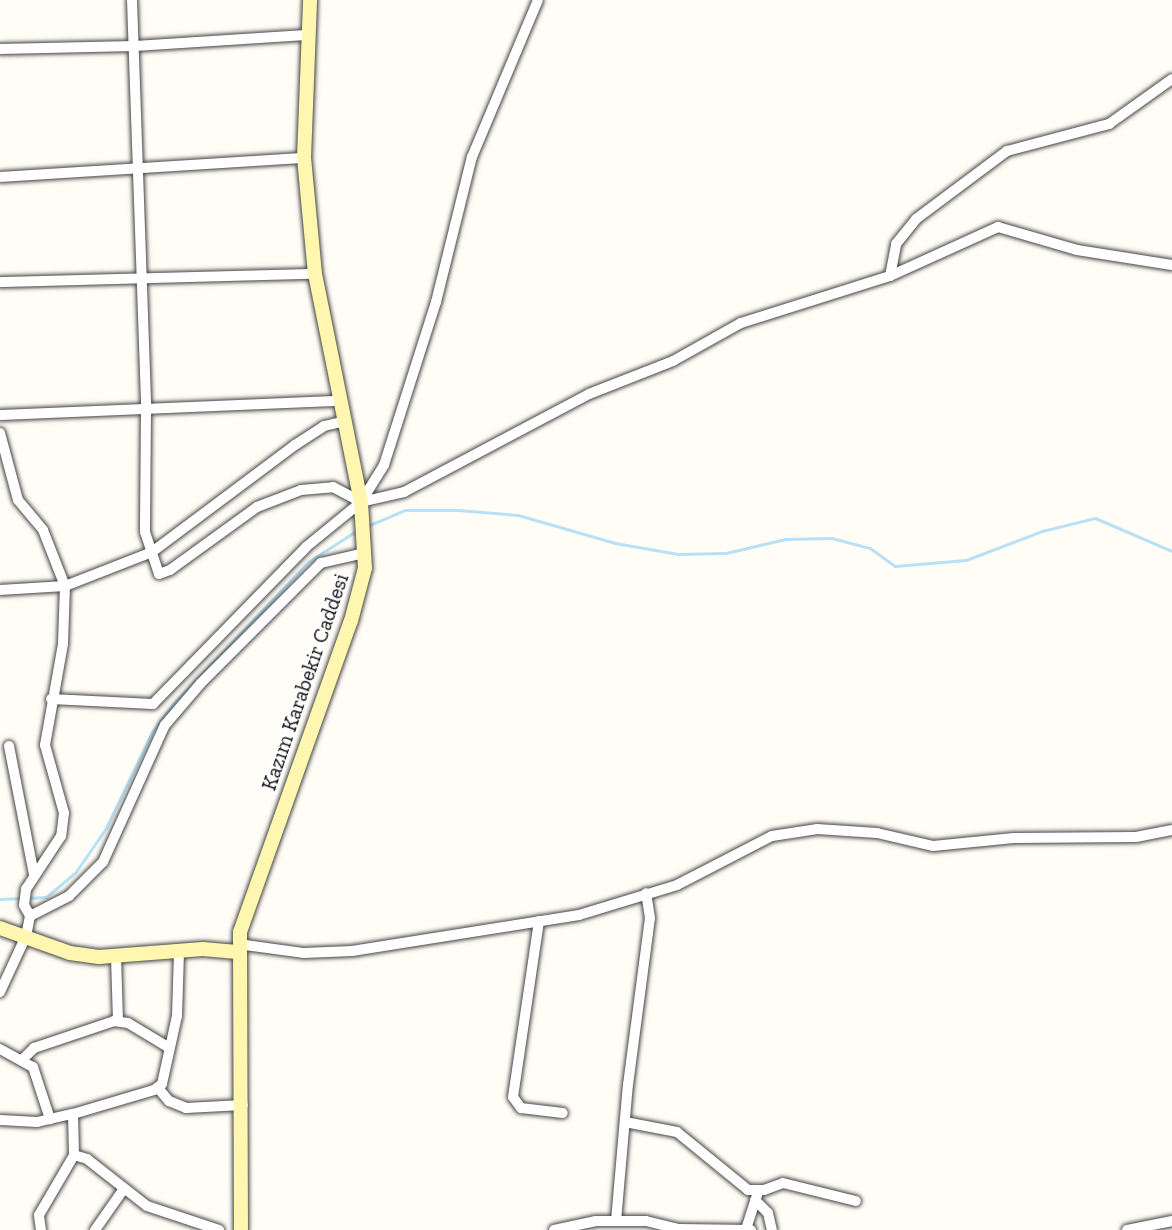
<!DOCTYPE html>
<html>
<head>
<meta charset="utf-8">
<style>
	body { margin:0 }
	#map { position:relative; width:1172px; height:1230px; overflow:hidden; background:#fffdf5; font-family:"Zilla Slab",serif }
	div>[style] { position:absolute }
	.stream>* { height:3px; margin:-1.5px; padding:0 1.5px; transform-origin:1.5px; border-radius:1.5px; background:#b9e0f7 }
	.roads { filter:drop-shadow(0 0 2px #444) drop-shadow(0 0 2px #444) }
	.street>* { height:10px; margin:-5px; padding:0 5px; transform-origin:5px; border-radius:5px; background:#fff }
	.secondary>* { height:14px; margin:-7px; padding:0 7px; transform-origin:7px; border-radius:7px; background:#fff6b0 }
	span { translate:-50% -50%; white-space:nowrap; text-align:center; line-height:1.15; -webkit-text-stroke:6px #fff; paint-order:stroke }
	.street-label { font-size:21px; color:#111 }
</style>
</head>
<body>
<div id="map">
	<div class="stream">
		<div style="left:365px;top:527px;width:43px;rotate:-23deg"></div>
		<div style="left:405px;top:510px;width:53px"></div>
		<div style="left:458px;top:510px;width:60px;rotate:4.8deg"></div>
		<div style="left:518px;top:515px;width:101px;rotate:16.1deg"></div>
		<div style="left:615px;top:543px;width:64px;rotate:9.9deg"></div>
		<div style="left:678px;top:554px;width:48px;rotate:-1.2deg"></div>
		<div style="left:726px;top:553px;width:61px;rotate:-13.3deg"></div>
		<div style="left:785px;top:539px;width:47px;rotate:-1.2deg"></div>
		<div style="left:832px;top:538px;width:39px;rotate:15deg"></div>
		<div style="left:870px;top:548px;width:31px;rotate:36deg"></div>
		<div style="left:895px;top:566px;width:71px;rotate:-4.8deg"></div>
		<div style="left:966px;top:560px;width:81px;rotate:-20.9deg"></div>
		<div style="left:1042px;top:531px;width:55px;rotate:-13.8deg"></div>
		<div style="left:1095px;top:518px;width:84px;rotate:23.2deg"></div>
		<div style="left:28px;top:898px;width:18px;rotate:-3deg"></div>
		<div style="left:46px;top:897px;width:38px;rotate:-40deg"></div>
		<div style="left:75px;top:873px;width:55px;rotate:-55.4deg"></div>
		<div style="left:106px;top:828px;width:106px;rotate:-64.4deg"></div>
		<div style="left:152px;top:732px;width:34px;rotate:-53deg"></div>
		<div style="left:172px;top:705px;width:197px;rotate:-46.4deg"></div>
		<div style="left:308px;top:562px;width:61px;rotate:-32.9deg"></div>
		<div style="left:0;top:899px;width:21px;rotate:-3deg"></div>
	</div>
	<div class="roads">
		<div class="street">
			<div style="left:132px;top:0;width:410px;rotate:88deg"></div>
			<div style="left:146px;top:410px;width:122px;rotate:90.5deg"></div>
			<div style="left:145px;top:532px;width:44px;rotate:71.6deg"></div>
			<div style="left:159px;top:574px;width:12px;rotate:-20deg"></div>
			<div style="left:170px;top:570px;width:107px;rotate:-35.9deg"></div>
			<div style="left:257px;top:507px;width:47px;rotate:-21.1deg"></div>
			<div style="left:301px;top:490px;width:32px;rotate:-5deg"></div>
			<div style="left:333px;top:487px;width:32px;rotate:28deg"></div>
			<div style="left:361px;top:502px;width:44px;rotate:-58.1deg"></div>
			<div style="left:384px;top:465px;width:171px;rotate:-72.3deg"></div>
			<div style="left:436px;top:302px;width:149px;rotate:-76.1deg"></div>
			<div style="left:472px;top:157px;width:170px;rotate:-67.2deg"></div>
			<div style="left:0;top:49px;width:135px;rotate:-1.3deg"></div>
			<div style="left:135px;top:46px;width:171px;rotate:-3.7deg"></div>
			<div style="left:1px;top:177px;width:304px;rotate:-3.6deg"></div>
			<div style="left:890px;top:276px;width:33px;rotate:-79deg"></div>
			<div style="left:896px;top:244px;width:32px;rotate:-51deg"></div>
			<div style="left:916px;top:219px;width:114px;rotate:-36.8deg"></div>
			<div style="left:1007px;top:151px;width:106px;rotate:-14.8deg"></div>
			<div style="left:1109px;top:124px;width:77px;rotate:-35.5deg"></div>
			<div style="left:0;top:282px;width:315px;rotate:-1.5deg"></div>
			<div style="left:0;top:415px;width:341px;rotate:-2.4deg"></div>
			<div style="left:0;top:433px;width:69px;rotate:75deg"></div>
			<div style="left:18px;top:500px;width:39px;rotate:50deg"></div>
			<div style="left:43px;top:530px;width:60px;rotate:68.6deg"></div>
			<div style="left:65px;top:586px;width:58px;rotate:92deg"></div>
			<div style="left:63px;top:644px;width:103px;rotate:100.1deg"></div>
			<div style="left:45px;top:745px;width:71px;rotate:74.4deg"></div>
			<div style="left:64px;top:813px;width:23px;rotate:97deg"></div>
			<div style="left:61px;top:836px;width:64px;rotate:123.4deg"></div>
			<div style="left:26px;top:889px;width:16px;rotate:97deg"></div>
			<div style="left:24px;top:905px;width:13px;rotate:61deg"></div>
			<div style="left:30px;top:916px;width:20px;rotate:101deg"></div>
			<div style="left:26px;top:936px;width:62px;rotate:114.9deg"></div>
			<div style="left:0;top:590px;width:65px;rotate:-3.5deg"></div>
			<div style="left:65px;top:586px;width:93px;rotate:-21.3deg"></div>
			<div style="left:152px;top:552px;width:179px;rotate:-36.8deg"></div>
			<div style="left:295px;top:445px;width:35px;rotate:-33deg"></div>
			<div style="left:324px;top:426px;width:22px;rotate:-13deg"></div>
			<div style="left:51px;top:699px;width:102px;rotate:2.8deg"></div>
			<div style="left:153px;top:704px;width:219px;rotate:-45.7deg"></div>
			<div style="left:306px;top:547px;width:71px;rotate:-39.3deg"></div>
			<div style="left:361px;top:502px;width:44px;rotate:-13.1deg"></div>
			<div style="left:404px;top:492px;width:209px;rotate:-27.9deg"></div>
			<div style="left:589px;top:394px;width:90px;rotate:-21.4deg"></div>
			<div style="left:673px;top:361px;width:78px;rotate:-29.2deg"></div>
			<div style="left:741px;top:323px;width:156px;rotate:-17.5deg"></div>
			<div style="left:890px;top:276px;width:119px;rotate:-24.4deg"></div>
			<div style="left:998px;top:227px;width:82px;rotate:16.2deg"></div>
			<div style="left:1077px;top:250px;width:96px;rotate:9deg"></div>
			<div style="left:9px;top:746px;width:131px;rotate:79deg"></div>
			<div style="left:30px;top:916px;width:44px;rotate:-27.1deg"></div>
			<div style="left:69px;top:896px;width:48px;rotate:-45deg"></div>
			<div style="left:103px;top:862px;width:150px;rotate:-65.7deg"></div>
			<div style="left:165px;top:725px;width:55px;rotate:-49.4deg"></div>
			<div style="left:201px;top:683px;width:170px;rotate:-45deg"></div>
			<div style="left:321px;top:563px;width:44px;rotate:-13.1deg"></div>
			<div style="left:539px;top:921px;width:178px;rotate:98.4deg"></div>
			<div style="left:513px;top:1097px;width:14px;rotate:54deg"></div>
			<div style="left:521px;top:1108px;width:42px;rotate:6.8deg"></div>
			<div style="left:238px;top:944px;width:67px;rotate:7.8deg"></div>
			<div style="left:304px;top:953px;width:48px;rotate:-2.4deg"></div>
			<div style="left:352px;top:951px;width:230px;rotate:-9deg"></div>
			<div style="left:579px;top:915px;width:102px;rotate:-17deg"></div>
			<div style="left:677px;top:885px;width:107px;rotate:-27.3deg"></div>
			<div style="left:772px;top:836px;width:46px;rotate:-8.8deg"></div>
			<div style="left:817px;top:829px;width:60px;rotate:3.8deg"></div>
			<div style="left:877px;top:833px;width:57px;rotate:13.1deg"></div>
			<div style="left:933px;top:846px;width:81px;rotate:-5.6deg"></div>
			<div style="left:1014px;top:838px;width:122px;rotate:-0.5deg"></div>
			<div style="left:1136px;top:837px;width:37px;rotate:-11deg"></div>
			<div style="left:116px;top:957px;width:64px;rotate:88.2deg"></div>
			<div style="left:0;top:1049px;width:38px;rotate:29deg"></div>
			<div style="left:33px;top:1067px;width:55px;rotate:71.9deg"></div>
			<div style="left:22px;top:1060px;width:17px;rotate:-45deg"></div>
			<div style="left:34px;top:1048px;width:84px;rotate:-18.6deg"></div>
			<div style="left:114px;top:1021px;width:14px;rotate:8deg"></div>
			<div style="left:128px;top:1023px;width:47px;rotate:31deg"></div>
			<div style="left:158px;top:1088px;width:17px;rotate:50deg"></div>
			<div style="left:169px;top:1101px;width:18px;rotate:22deg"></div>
			<div style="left:186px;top:1108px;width:57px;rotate:-3deg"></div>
			<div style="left:0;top:1120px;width:37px;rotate:3deg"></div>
			<div style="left:37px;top:1122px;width:37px;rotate:-13deg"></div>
			<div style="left:73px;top:1114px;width:84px;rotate:-16.5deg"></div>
			<div style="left:154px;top:1090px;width:10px;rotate:-37deg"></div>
			<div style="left:162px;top:1084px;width:70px;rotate:-77.6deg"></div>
			<div style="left:177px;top:1016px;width:64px;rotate:-88.2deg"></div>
			<div style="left:625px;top:1122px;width:53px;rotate:10.9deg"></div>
			<div style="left:677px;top:1132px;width:92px;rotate:39.2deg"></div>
			<div style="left:748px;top:1190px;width:16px"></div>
			<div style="left:764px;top:1190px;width:20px;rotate:-20deg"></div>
			<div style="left:783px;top:1183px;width:75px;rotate:13.9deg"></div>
			<div style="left:74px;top:1155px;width:14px;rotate:17deg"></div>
			<div style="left:87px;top:1159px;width:76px;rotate:38.1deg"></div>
			<div style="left:147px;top:1206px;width:76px;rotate:18.4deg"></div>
			<div style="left:755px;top:1200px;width:18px;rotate:45deg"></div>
			<div style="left:768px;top:1213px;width:17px;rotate:77deg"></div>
			<div style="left:616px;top:1221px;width:137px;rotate:-85deg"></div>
			<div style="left:628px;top:1085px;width:168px;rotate:-82.5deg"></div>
			<div style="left:650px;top:918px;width:25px;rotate:-99deg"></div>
			<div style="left:746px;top:1229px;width:40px;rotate:-72deg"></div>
			<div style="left:41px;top:1230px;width:15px;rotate:-98deg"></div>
			<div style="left:39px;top:1215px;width:69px;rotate:-59.7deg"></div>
			<div style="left:74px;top:1155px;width:41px;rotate:-91.4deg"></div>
			<div style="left:95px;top:1230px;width:49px;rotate:-55deg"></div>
			<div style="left:554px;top:1230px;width:43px;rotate:-12.1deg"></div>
			<div style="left:596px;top:1221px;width:50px"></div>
			<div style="left:646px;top:1221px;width:34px;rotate:14deg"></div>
			<div style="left:679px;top:1229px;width:72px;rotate:0.8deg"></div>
			<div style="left:1127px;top:1230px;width:46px;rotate:-11.3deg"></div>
		</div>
		<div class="secondary">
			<div style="left:0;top:928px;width:74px;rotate:19.7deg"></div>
			<div style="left:70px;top:953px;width:29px;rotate:8deg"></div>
			<div style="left:99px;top:957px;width:104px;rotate:-4.4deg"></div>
			<div style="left:203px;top:949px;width:34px;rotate:5deg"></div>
			<div style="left:241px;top:1230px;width:298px;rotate:-90.2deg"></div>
			<div style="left:240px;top:932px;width:330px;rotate:-70.4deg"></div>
			<div style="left:351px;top:621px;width:55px;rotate:-75.2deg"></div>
			<div style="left:365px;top:568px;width:66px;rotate:-93.5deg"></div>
			<div style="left:361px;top:502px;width:233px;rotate:-101.4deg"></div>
			<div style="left:315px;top:274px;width:117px;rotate:-95.4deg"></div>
			<div style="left:304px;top:158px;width:158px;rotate:-87.8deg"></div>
		</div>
	</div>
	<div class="street-label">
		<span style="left:305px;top:682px;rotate:-71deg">Kazım Karabekir Caddesi</span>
	</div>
</div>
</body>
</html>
